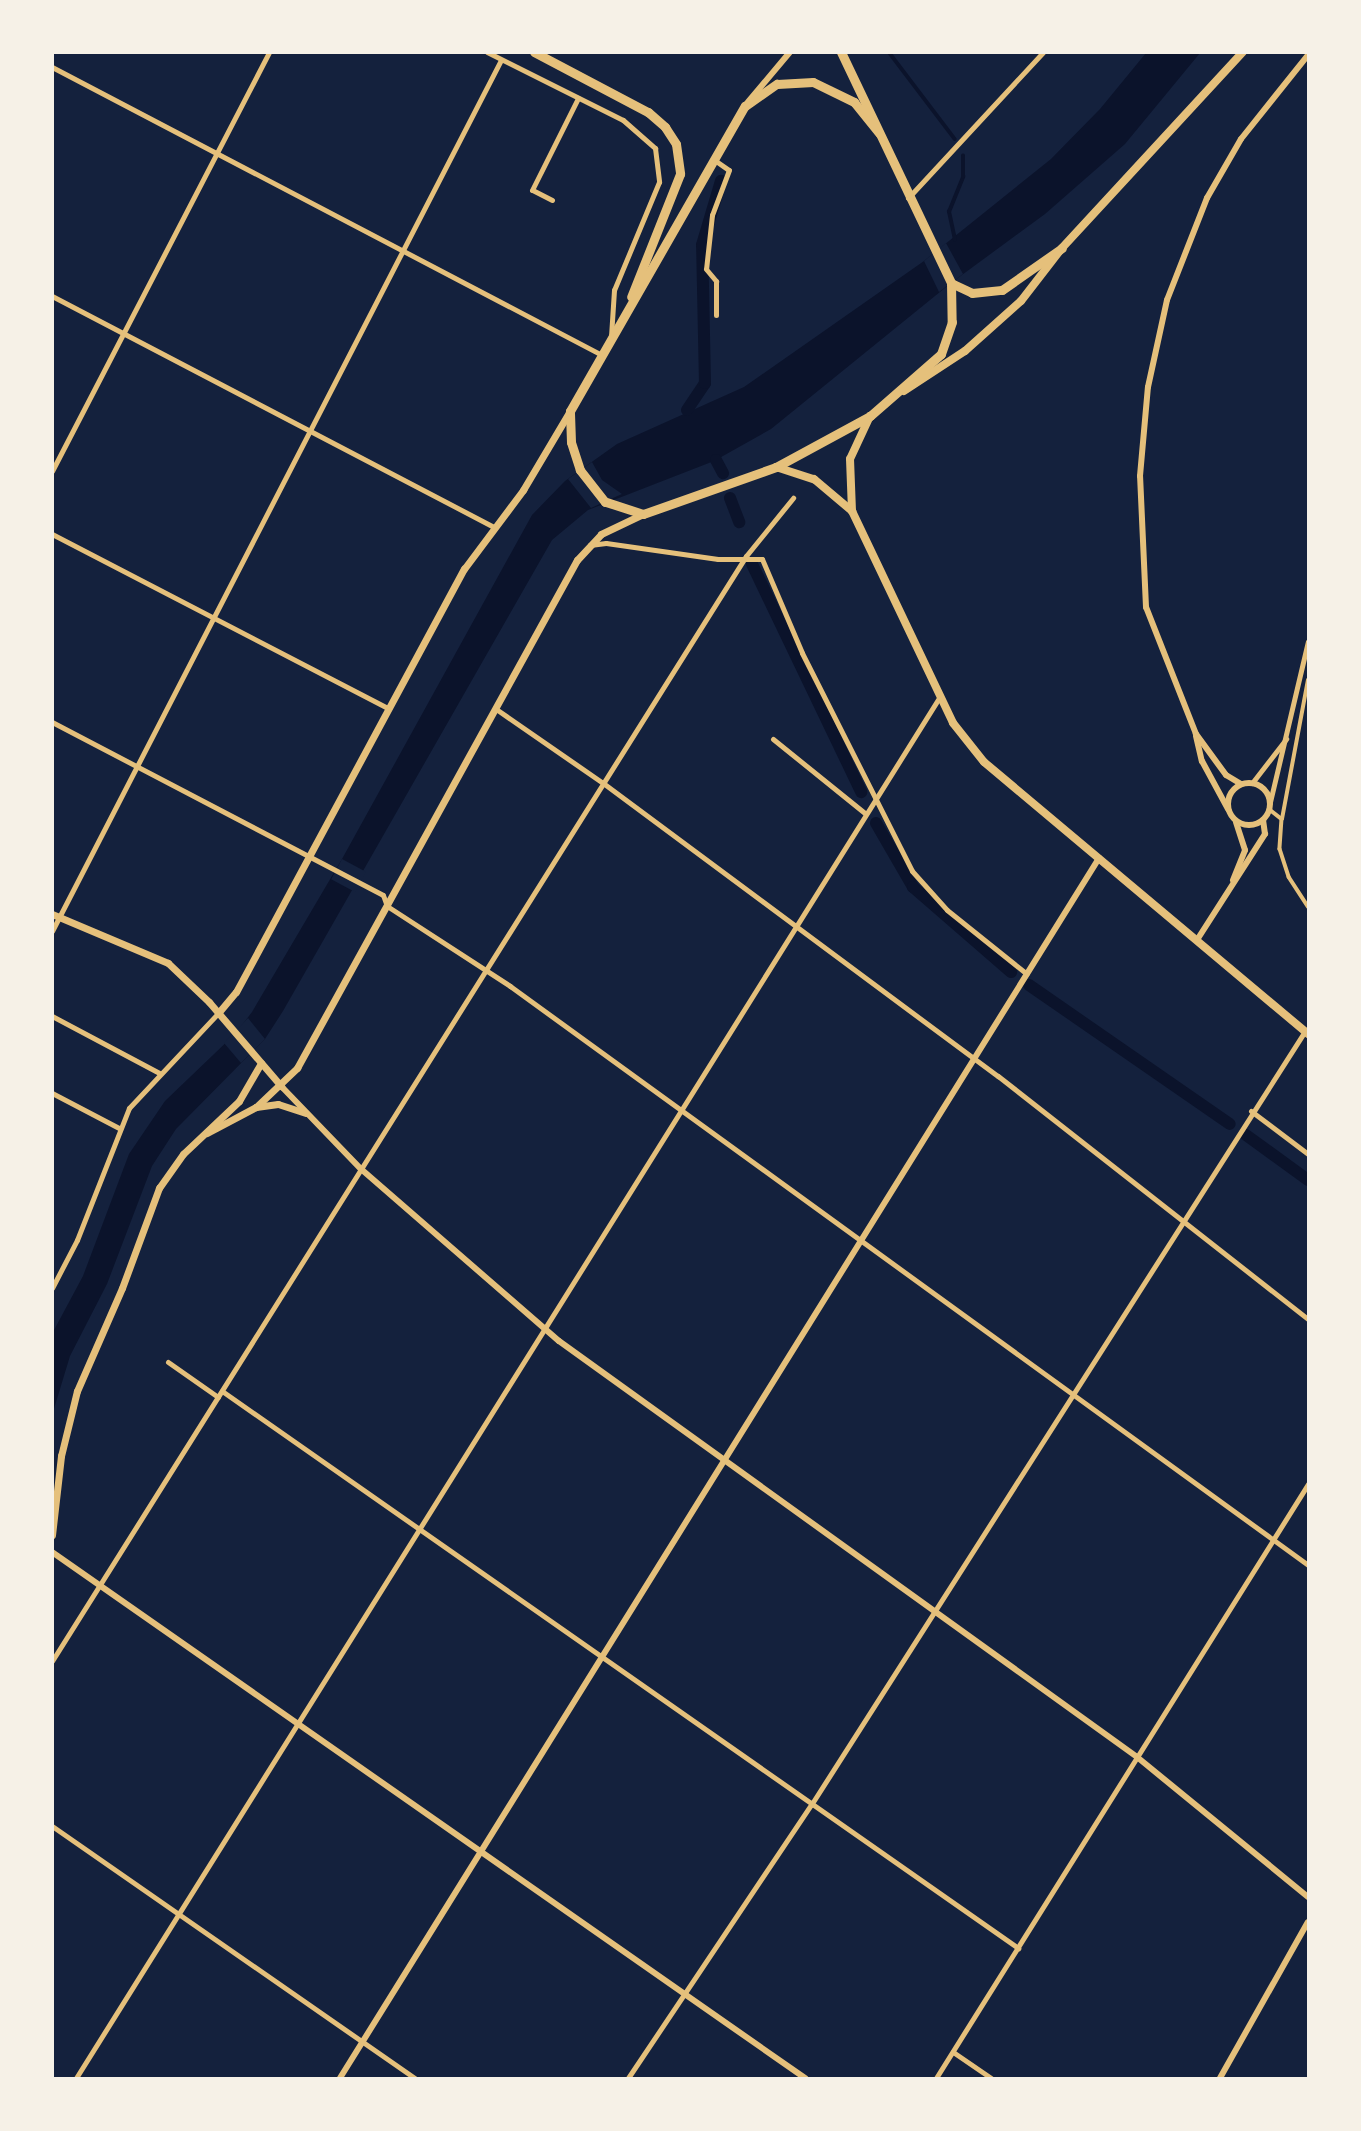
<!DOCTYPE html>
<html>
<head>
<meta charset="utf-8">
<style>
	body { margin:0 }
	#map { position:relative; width:1361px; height:2131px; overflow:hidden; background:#14213d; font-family:"Exo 2",sans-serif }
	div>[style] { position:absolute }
	.water>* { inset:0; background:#0b132b }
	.pier>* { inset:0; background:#14213d; transform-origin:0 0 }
	.stream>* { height:3.5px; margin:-1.75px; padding:0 1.75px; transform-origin:1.75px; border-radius:1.75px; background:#0b132b }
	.canal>* { height:12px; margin:-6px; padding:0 6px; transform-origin:6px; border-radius:6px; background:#0b132b }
	.pedestrian>* { height:3.5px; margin:-1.75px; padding:0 1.75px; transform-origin:1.75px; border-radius:1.75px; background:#e5c07b }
	.minor>* { height:5px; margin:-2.5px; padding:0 2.5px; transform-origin:2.5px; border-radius:2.5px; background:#e5c07b }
	.tertiary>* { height:6px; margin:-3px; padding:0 3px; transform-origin:3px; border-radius:3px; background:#e5c07b }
	.tertiary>.ring { margin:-3px; padding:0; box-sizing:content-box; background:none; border:6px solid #e5c07b; border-radius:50% }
	.secondary>* { height:7px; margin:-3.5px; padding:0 3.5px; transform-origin:3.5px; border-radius:3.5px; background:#e5c07b }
	.primary>* { height:8px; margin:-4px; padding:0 4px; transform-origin:4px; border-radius:4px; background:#e5c07b }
	.trunk>* { height:9px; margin:-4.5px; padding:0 4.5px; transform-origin:4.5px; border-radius:4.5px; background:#e5c07b }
	span { translate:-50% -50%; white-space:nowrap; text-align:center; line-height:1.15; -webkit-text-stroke:5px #f6f1e7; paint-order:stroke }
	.frame { position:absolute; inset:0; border:54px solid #f6f1e7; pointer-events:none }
</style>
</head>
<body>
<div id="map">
	<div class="water">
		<div style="clip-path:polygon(1146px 53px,1200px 53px,1125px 144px,1045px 214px,951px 283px,771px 429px,714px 461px,588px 510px,552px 540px,283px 1011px,265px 1039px,176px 1129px,152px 1166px,107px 1284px,70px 1356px,53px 1412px,53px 1332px,83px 1276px,129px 1154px,165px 1101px,236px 1033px,252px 1012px,342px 859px,532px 515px,565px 481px,617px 444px,744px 387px,924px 261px,1051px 159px,1100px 109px)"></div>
	</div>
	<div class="pier">
		<div style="clip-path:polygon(946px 243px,963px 274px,939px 292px,924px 261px)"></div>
		<div style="clip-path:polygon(592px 462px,602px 480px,622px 494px,591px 508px,568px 479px)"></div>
		<div style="left:342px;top:859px;width:27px;height:23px;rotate:28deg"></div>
		<div style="clip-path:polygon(248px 1018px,265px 1039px,241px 1063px,224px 1043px)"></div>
	</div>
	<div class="stream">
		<div style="left:889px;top:52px;width:109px;rotate:52.8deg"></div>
		<div style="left:955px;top:240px;width:29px;rotate:-102deg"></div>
		<div style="left:949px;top:212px;width:38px;rotate:-68deg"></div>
		<div style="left:963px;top:177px;width:21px;rotate:-90deg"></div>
	</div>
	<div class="canal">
		<div style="left:687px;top:410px;width:32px;rotate:-56deg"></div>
		<div style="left:705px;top:383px;width:138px;rotate:-91.2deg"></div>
		<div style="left:702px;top:245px;width:67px;rotate:-73.5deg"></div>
		<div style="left:716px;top:460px;width:15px;rotate:62deg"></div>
		<div style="left:730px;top:498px;width:26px;rotate:69deg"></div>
		<div style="left:752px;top:564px;width:253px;rotate:64.4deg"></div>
		<div style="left:876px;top:823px;width:74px;rotate:60deg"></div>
		<div style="left:913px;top:887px;width:130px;rotate:40.9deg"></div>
		<div style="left:1029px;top:985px;width:244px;rotate:34.7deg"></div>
		<div style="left:1246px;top:1135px;width:77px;rotate:36deg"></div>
	</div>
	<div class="pedestrian">
		<div style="left:1269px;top:809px;width:16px;rotate:38deg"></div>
		<div style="left:1282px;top:819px;width:30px;rotate:94deg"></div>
		<div style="left:1280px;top:849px;width:29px;rotate:72deg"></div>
		<div style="left:1289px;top:877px;width:35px;rotate:57deg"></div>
		<div style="left:1282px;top:819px;width:141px;rotate:-79.4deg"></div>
	</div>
	<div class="minor">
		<div style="left:487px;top:52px;width:152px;rotate:26.6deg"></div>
		<div style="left:623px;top:120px;width:43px;rotate:41.2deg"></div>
		<div style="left:655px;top:148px;width:34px;rotate:83deg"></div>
		<div style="left:659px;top:182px;width:117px;rotate:112.6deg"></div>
		<div style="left:614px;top:290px;width:46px;rotate:93.7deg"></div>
		<div style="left:52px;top:67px;width:621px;rotate:27.64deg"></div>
		<div style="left:713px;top:159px;width:19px;rotate:35deg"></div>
		<div style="left:729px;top:170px;width:48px;rotate:110.7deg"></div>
		<div style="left:712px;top:215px;width:54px;rotate:96.3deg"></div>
		<div style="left:706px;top:269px;width:16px;rotate:50deg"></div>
		<div style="left:716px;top:281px;width:34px;rotate:90deg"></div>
		<div style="left:908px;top:198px;width:199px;rotate:-47.2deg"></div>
		<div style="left:552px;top:200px;width:22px;rotate:-153deg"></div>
		<div style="left:532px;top:190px;width:103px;rotate:-63.4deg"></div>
		<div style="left:52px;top:296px;width:498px;rotate:27.6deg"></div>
		<div style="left:52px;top:471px;width:472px;rotate:-62.6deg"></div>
		<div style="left:52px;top:534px;width:378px;rotate:27.4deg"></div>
		<div style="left:590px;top:545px;width:16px;rotate:-7deg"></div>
		<div style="left:606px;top:543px;width:113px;rotate:8.1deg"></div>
		<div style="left:718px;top:559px;width:44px"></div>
		<div style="left:762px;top:559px;width:102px;rotate:66.9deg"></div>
		<div style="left:802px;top:653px;width:244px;rotate:63.2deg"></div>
		<div style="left:912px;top:871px;width:52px;rotate:48.1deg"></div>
		<div style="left:947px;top:910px;width:102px;rotate:38.7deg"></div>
		<div style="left:496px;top:709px;width:130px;rotate:34.7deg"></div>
		<div style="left:603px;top:783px;width:492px;rotate:36.6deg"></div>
		<div style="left:998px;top:1076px;width:394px;rotate:38.1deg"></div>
		<div style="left:52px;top:722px;width:373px;rotate:27.6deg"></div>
		<div style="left:383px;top:895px;width:12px;rotate:70deg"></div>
		<div style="left:387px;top:906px;width:147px;rotate:33deg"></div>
		<div style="left:510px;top:986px;width:986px;rotate:35.96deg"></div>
		<div style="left:773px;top:739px;width:119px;rotate:38.9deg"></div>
		<div style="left:1252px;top:783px;width:56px;rotate:-52.3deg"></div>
		<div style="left:1270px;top:802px;width:165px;rotate:-76.7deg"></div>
		<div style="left:52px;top:931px;width:980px;rotate:-62.73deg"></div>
		<div style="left:52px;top:1016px;width:121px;rotate:28deg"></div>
		<div style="left:52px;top:1093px;width:76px;rotate:27.6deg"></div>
		<div style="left:1251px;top:1111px;width:71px;rotate:37deg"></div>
		<div style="left:52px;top:1288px;width:54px;rotate:-62.5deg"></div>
		<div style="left:77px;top:1240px;width:142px;rotate:-68.5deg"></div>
		<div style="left:129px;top:1108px;width:132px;rotate:-46.8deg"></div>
		<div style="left:168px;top:1362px;width:61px;rotate:35deg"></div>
		<div style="left:222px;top:1391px;width:972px;rotate:34.98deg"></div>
		<div style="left:52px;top:1661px;width:1305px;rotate:-57.87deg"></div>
		<div style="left:746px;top:556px;width:75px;rotate:-51deg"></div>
		<div style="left:52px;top:1826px;width:442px;rotate:34.8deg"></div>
		<div style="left:953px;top:2052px;width:46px;rotate:34.4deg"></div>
		<div style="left:76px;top:2078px;width:1628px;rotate:-57.98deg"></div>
		<div style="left:628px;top:2078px;width:329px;rotate:-56.2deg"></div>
		<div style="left:811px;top:1805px;width:918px;rotate:-57.45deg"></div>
		<div style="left:936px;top:2078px;width:701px;rotate:-57.94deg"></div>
	</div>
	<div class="tertiary">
		<div style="left:748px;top:102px;width:65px;rotate:-50deg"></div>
		<div style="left:1196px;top:736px;width:26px;rotate:77deg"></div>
		<div style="left:1202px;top:761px;width:55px;rotate:61.6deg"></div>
		<div class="ring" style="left:1228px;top:783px;width:36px;height:36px"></div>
		<div style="left:1241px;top:784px;width:17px;rotate:-149deg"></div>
		<div style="left:1226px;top:775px;width:51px;rotate:-126.2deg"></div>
		<div style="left:1196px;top:734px;width:136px;rotate:-111.5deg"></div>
		<div style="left:1146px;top:607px;width:131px;rotate:-92.6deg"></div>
		<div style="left:1140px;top:476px;width:89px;rotate:-84.9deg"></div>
		<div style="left:1148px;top:387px;width:89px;rotate:-77.7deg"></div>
		<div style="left:1167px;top:300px;width:110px;rotate:-68.6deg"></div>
		<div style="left:1207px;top:198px;width:68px;rotate:-60deg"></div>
		<div style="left:1241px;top:139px;width:107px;rotate:-51.4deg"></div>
		<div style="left:1233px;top:880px;width:32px;rotate:-68deg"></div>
		<div style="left:1245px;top:850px;width:29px;rotate:-108deg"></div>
		<div style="left:1197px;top:940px;width:126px;rotate:-57.3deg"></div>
		<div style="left:1265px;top:834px;width:14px;rotate:-98deg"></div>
		<div style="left:281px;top:1086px;width:115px;rotate:46.1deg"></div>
		<div style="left:361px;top:1169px;width:262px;rotate:41deg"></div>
		<div style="left:559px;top:1341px;width:712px;rotate:35.74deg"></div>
		<div style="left:1137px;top:1757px;width:221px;rotate:39.3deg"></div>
		<div style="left:52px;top:1552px;width:919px;rotate:34.94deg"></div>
		<div style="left:340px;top:2078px;width:1437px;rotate:-58.11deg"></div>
		<div style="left:1220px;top:2078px;width:179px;rotate:-60.6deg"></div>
	</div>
	<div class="secondary">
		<div style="left:52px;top:914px;width:126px;rotate:22.9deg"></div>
		<div style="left:168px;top:963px;width:57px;rotate:43.6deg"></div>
		<div style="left:209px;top:1002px;width:111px;rotate:49.4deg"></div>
		<div style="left:219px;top:1012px;width:26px;rotate:-50deg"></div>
		<div style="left:236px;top:992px;width:481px;rotate:-61.7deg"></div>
		<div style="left:464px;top:569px;width:99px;rotate:-53.2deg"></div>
		<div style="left:523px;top:490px;width:92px;rotate:-59.3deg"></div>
		<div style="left:256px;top:1107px;width:22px;rotate:-8deg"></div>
		<div style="left:278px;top:1104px;width:29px;rotate:18deg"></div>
		<div style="left:207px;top:1133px;width:55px;rotate:-28deg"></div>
		<div style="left:256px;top:1107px;width:57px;rotate:-43.6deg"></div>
		<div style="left:297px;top:1068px;width:580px;rotate:-61.14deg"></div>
		<div style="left:577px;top:560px;width:35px;rotate:-47deg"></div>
		<div style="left:601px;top:534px;width:47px;rotate:-25.5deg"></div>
		<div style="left:52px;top:1535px;width:80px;rotate:-83.5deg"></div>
		<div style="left:61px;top:1456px;width:67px;rotate:-76.2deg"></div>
		<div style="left:77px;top:1391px;width:112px;rotate:-66.4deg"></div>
		<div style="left:122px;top:1288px;width:107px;rotate:-69.7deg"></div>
		<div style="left:159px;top:1188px;width:42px;rotate:-54.8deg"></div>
		<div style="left:183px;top:1154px;width:77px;rotate:-43.4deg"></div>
		<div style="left:239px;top:1101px;width:44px;rotate:-59.9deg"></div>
	</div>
	<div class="primary">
		<div style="left:904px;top:391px;width:73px;rotate:-33.3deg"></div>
		<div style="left:965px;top:351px;width:75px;rotate:-41.8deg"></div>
		<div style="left:1021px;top:301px;width:67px;rotate:-52.3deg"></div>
		<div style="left:1062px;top:248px;width:267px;rotate:-47.3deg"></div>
		<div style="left:870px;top:416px;width:47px;rotate:114.9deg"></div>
		<div style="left:850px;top:459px;width:52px;rotate:87.8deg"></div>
		<div style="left:852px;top:511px;width:235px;rotate:64.5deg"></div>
		<div style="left:953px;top:723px;width:50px;rotate:51.5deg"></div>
		<div style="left:984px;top:762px;width:423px;rotate:40deg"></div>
		<div style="left:776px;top:467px;width:40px;rotate:18deg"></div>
		<div style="left:814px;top:479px;width:50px;rotate:40.1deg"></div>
	</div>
	<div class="trunk">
		<div style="left:534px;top:52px;width:129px;rotate:27.8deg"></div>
		<div style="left:648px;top:112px;width:23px;rotate:41deg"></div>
		<div style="left:665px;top:127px;width:20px;rotate:57deg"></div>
		<div style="left:676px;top:144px;width:30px;rotate:82deg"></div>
		<div style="left:680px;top:174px;width:132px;rotate:111.7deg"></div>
		<div style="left:841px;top:52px;width:256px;rotate:64.5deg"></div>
		<div style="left:951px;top:283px;width:39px;rotate:89deg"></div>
		<div style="left:952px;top:322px;width:34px;rotate:109deg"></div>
		<div style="left:941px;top:354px;width:94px;rotate:138.9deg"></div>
		<div style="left:870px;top:416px;width:107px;rotate:151.5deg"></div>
		<div style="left:776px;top:467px;width:141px;rotate:160.5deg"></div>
		<div style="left:643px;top:514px;width:40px;rotate:-162deg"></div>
		<div style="left:605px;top:502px;width:41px;rotate:-128deg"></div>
		<div style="left:580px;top:470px;width:29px;rotate:-108deg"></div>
		<div style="left:571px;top:442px;width:31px;rotate:-92deg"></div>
		<div style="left:570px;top:411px;width:352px;rotate:-60.2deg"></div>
		<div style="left:745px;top:106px;width:39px;rotate:-35deg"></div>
		<div style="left:777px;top:84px;width:36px;rotate:-3deg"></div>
		<div style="left:813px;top:82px;width:46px;rotate:26deg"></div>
		<div style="left:854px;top:102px;width:40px;rotate:51deg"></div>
		<div style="left:951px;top:283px;width:23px;rotate:25deg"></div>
		<div style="left:972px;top:293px;width:30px;rotate:-6deg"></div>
		<div style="left:1002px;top:290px;width:73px;rotate:-35deg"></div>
	</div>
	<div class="frame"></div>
</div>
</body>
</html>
